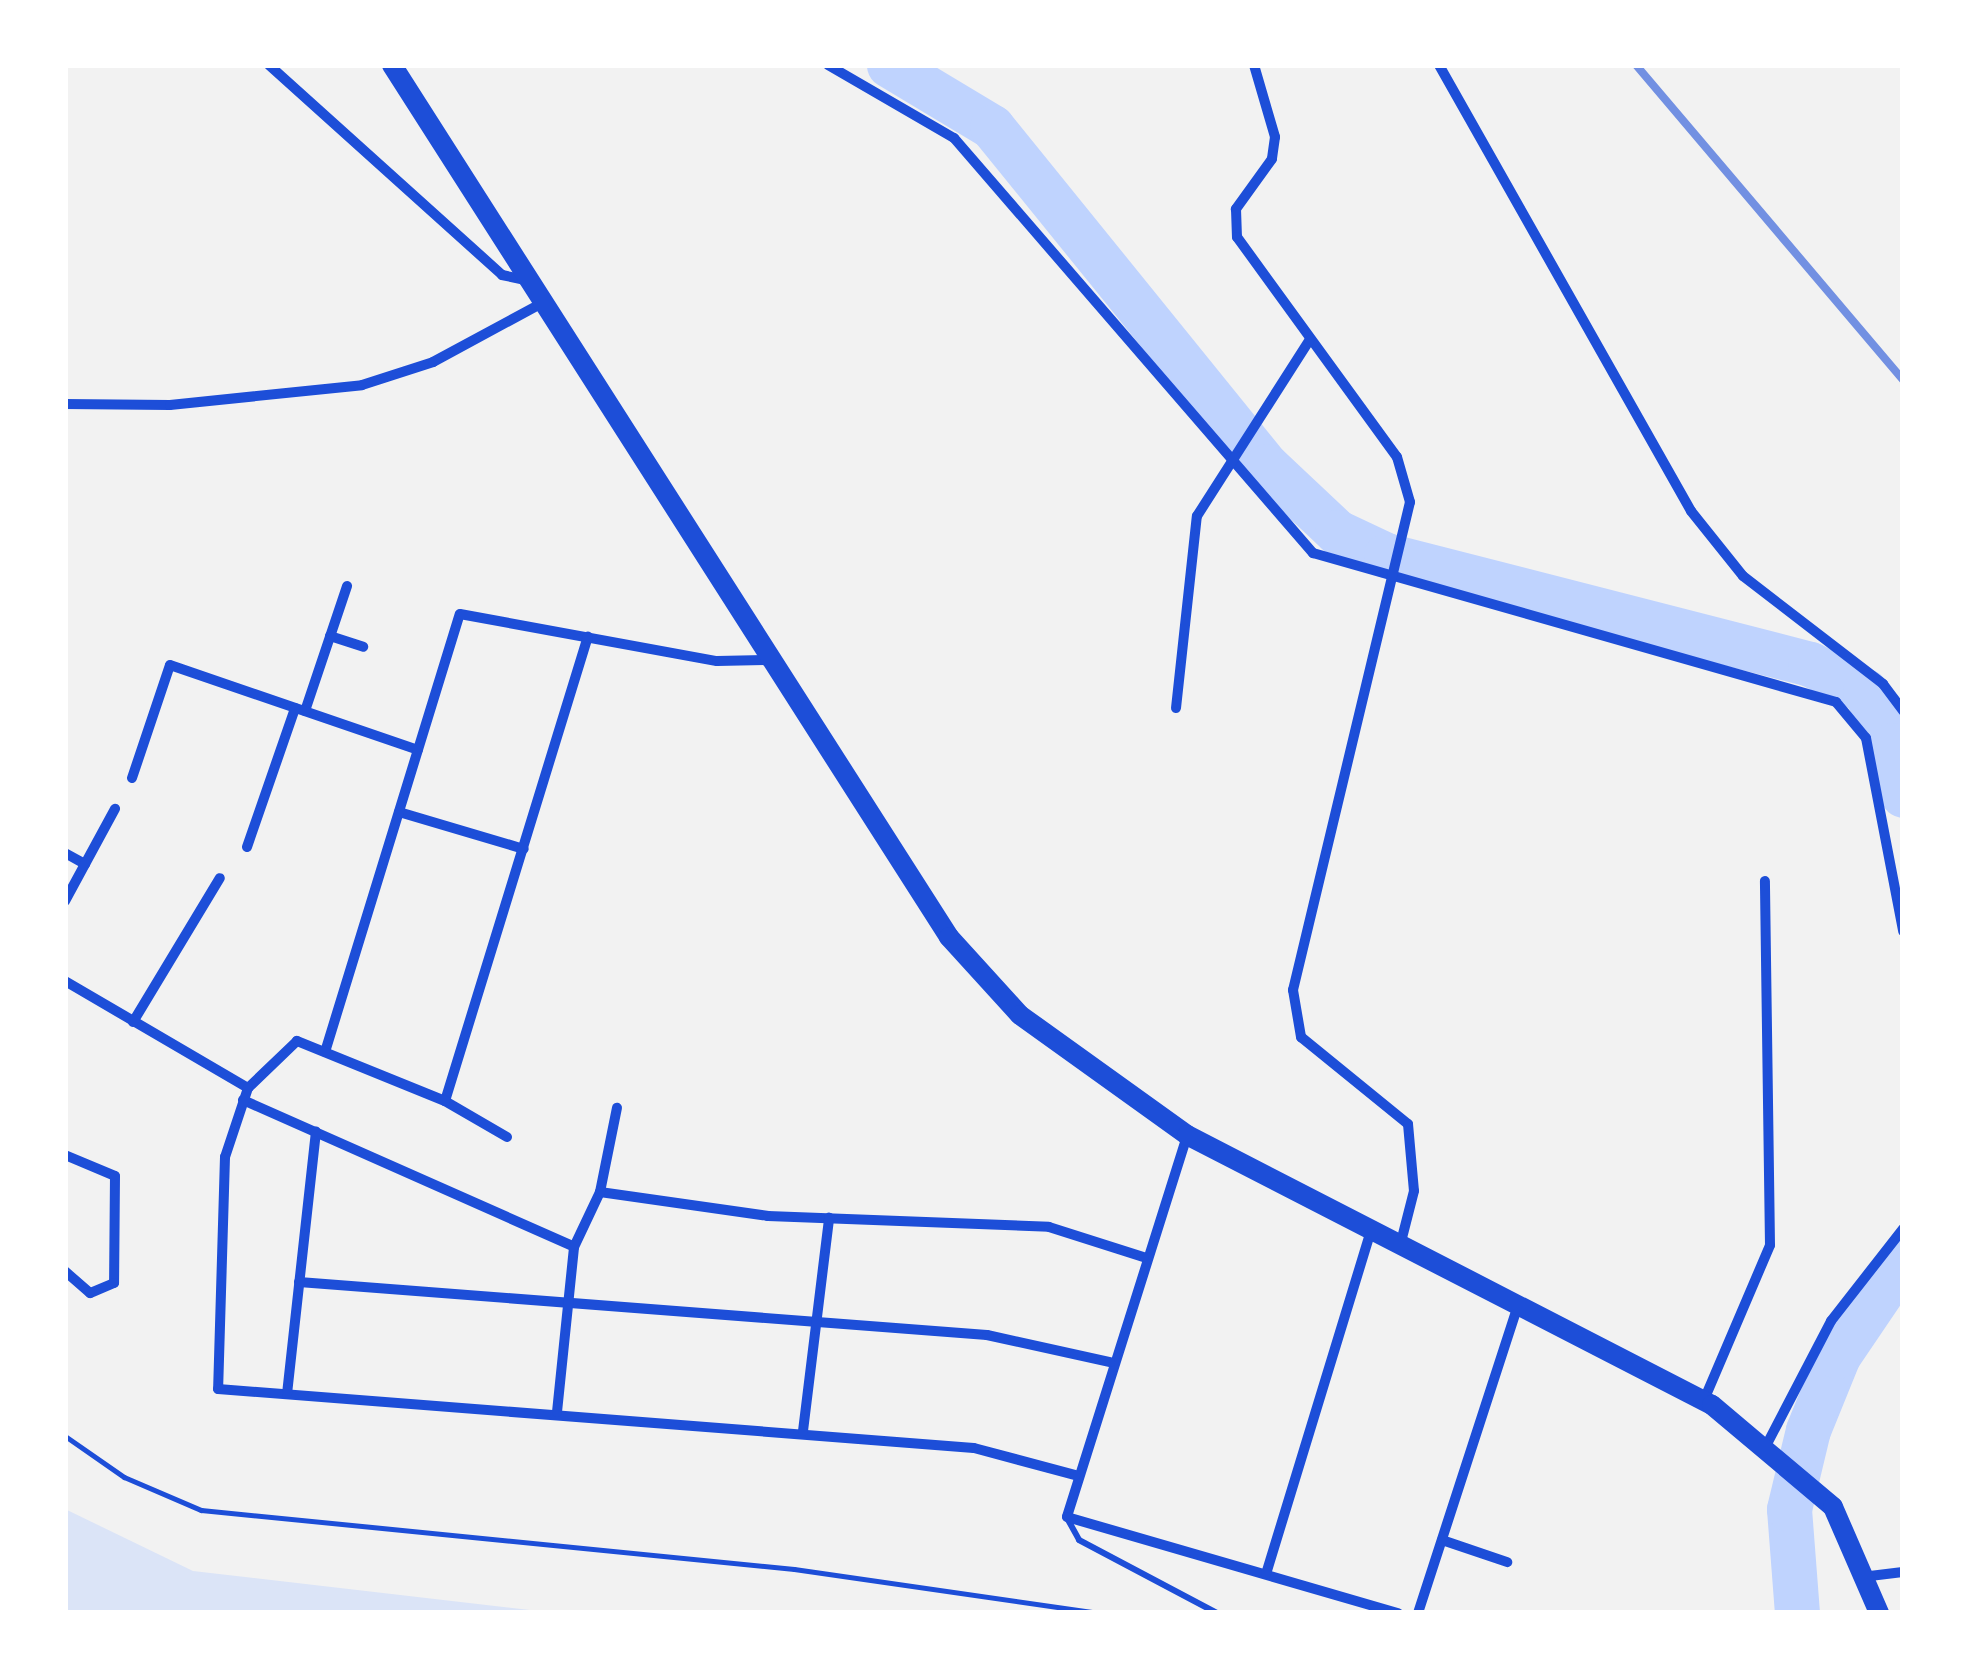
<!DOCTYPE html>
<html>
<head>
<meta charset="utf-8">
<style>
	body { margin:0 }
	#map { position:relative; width:1968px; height:1678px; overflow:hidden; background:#f2f2f2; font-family:"Sofia Sans Condensed",sans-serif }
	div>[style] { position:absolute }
	.green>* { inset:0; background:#dbe4f7 }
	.river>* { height:45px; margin:-22.5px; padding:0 22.5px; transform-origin:22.5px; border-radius:22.5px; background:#bfd3fe }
	.path>* { height:5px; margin:-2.5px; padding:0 2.5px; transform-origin:2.5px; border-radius:2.5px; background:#1d4ed8 }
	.service>* { height:6px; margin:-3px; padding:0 3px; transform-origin:3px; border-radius:3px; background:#1d4ed8 }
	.minor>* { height:10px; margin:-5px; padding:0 5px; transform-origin:5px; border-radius:5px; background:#1d4ed8 }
	.trunk>* { height:20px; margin:-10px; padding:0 10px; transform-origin:10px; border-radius:10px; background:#1d4ed8 }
	.rail>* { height:8px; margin:-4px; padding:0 4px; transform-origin:4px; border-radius:4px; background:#7290e2 }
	span { translate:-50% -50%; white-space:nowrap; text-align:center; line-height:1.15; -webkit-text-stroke:10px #fff; paint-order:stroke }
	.frame { position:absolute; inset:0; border:68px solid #fff; pointer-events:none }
</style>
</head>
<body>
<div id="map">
	<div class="green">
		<div style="clip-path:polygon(65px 1509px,193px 1571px,556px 1613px,65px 1613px)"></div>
	</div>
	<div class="river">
		<div style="left:889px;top:65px;width:120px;rotate:31deg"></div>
		<div style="left:992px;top:127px;width:437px;rotate:51deg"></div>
		<div style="left:1267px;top:466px;width:96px;rotate:43.3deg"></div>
		<div style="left:1337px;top:532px;width:54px;rotate:25.1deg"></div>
		<div style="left:1386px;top:555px;width:438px;rotate:14.4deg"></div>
		<div style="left:1810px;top:664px;width:61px;rotate:26.1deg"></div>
		<div style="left:1865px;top:691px;width:60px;rotate:63.4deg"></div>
		<div style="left:1892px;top:745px;width:51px;rotate:77.6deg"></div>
		<div style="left:1797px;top:1613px;width:104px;rotate:-94.4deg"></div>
		<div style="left:1789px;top:1509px;width:81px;rotate:-76.5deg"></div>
		<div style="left:1808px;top:1430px;width:80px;rotate:-67.9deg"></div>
		<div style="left:1838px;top:1356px;width:116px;rotate:-55.9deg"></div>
	</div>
	<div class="path">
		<div style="left:65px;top:1436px;width:72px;rotate:34.8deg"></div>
		<div style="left:124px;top:1477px;width:84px;rotate:23.2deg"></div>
		<div style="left:201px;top:1510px;width:596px;rotate:5.68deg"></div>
		<div style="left:794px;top:1569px;width:308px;rotate:8.2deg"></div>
	</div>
	<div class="service">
		<div style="left:1067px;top:1518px;width:25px;rotate:61deg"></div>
		<div style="left:1079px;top:1540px;width:156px;rotate:27.9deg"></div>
	</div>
	<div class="minor">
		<div style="left:269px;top:65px;width:314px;rotate:42deg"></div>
		<div style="left:502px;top:275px;width:24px;rotate:12deg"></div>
		<div style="left:828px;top:65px;width:146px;rotate:30.1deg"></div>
		<div style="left:954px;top:138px;width:549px;rotate:49.14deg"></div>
		<div style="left:1313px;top:553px;width:544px;rotate:15.9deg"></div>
		<div style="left:1836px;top:702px;width:47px;rotate:50.2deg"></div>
		<div style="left:1866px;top:738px;width:197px;rotate:79.1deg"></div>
		<div style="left:1254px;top:65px;width:75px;rotate:73.7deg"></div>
		<div style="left:1275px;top:137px;width:22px;rotate:98deg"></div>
		<div style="left:1272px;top:159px;width:62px;rotate:125.8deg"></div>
		<div style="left:1236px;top:209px;width:28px;rotate:88deg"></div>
		<div style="left:1237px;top:237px;width:272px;rotate:54deg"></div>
		<div style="left:1397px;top:457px;width:47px;rotate:73.9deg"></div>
		<div style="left:1410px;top:502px;width:502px;rotate:103.48deg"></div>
		<div style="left:1293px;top:990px;width:48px;rotate:80.3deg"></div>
		<div style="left:1301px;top:1037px;width:138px;rotate:39.1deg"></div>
		<div style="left:1408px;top:1124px;width:67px;rotate:84.9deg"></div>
		<div style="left:1414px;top:1191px;width:53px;rotate:104.3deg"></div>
		<div style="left:1439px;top:65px;width:512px;rotate:60.53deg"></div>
		<div style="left:1691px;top:511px;width:83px;rotate:51.3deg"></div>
		<div style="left:1743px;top:576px;width:177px;rotate:37.6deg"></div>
		<div style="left:1883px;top:684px;width:34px;rotate:53deg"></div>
		<div style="left:65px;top:404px;width:105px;rotate:0.5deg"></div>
		<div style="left:170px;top:405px;width:193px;rotate:-5.9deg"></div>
		<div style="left:362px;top:385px;width:75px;rotate:-17.9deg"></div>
		<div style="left:433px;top:362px;width:126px;rotate:-28.4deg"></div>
		<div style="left:330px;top:636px;width:35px;rotate:18deg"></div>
		<div style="left:1176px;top:708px;width:193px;rotate:-83.8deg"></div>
		<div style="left:1197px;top:516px;width:208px;rotate:-57.4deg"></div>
		<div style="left:305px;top:711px;width:132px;rotate:-71.4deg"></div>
		<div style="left:132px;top:778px;width:119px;rotate:-71.4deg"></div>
		<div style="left:170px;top:665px;width:262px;rotate:18.9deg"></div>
		<div style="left:399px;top:812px;width:130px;rotate:16.5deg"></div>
		<div style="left:247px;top:847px;width:147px;rotate:-70.9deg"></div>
		<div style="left:65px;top:853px;width:23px;rotate:29deg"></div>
		<div style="left:65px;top:901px;width:105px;rotate:-61.5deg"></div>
		<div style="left:65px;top:981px;width:212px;rotate:30.3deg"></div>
		<div style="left:133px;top:1022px;width:168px;rotate:-58.9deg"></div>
		<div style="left:325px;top:1052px;width:458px;rotate:-72.9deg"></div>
		<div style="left:460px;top:614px;width:261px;rotate:10.4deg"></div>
		<div style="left:717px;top:661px;width:54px;rotate:-1.1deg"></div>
		<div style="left:243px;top:1100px;width:362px;rotate:23.9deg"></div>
		<div style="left:445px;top:1101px;width:486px;rotate:-72.9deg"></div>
		<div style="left:1187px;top:1136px;width:399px;rotate:107.5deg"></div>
		<div style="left:1067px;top:1517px;width:345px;rotate:16.2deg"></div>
		<div style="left:507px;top:1137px;width:72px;rotate:-149.9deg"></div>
		<div style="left:445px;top:1101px;width:160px;rotate:-157.9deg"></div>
		<div style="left:297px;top:1041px;width:68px;rotate:136.2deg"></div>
		<div style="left:248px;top:1088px;width:73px;rotate:108.4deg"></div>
		<div style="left:225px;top:1157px;width:232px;rotate:91.7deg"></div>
		<div style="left:218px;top:1389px;width:758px;rotate:4.46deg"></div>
		<div style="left:974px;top:1448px;width:105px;rotate:15deg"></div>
		<div style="left:65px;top:1155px;width:54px;rotate:22.8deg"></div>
		<div style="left:115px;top:1176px;width:107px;rotate:90.5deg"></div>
		<div style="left:114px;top:1283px;width:26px;rotate:157deg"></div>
		<div style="left:90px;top:1293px;width:33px;rotate:-139deg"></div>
		<div style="left:600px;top:1192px;width:170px;rotate:8.1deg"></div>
		<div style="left:768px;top:1216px;width:281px;rotate:2.2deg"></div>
		<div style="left:1049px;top:1227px;width:99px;rotate:17.7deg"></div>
		<div style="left:299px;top:1282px;width:690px;rotate:4.41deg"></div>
		<div style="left:987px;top:1335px;width:126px;rotate:12.4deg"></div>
		<div style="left:287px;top:1394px;width:264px;rotate:-83.7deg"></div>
		<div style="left:1704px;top:1400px;width:168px;rotate:-66.9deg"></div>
		<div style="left:1770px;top:1245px;width:364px;rotate:-90.8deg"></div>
		<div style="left:557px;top:1412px;width:166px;rotate:-84.1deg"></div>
		<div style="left:574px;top:1247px;width:61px;rotate:-64.7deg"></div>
		<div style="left:600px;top:1192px;width:86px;rotate:-78.6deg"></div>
		<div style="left:803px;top:1431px;width:215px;rotate:-83deg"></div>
		<div style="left:1767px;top:1444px;width:139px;rotate:-62.5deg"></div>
		<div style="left:1831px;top:1321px;width:117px;rotate:-52deg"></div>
		<div style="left:1442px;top:1540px;width:69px;rotate:18.7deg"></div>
		<div style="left:1266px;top:1574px;width:362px;rotate:-73deg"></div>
		<div style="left:1870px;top:1576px;width:33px;rotate:-7deg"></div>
		<div style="left:1418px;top:1613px;width:326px;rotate:-72deg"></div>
	</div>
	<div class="trunk">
		<div style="left:392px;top:65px;width:1035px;rotate:57.43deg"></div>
		<div style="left:949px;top:937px;width:105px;rotate:47.7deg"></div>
		<div style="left:1020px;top:1015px;width:206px;rotate:35.7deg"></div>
		<div style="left:1187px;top:1135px;width:590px;rotate:27.22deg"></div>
		<div style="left:1712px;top:1405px;width:158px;rotate:40.1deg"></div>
		<div style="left:1833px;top:1507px;width:116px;rotate:66.5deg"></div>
	</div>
	<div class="rail">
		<div style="left:1636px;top:65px;width:413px;rotate:49.7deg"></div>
	</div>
	<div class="frame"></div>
</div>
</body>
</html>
